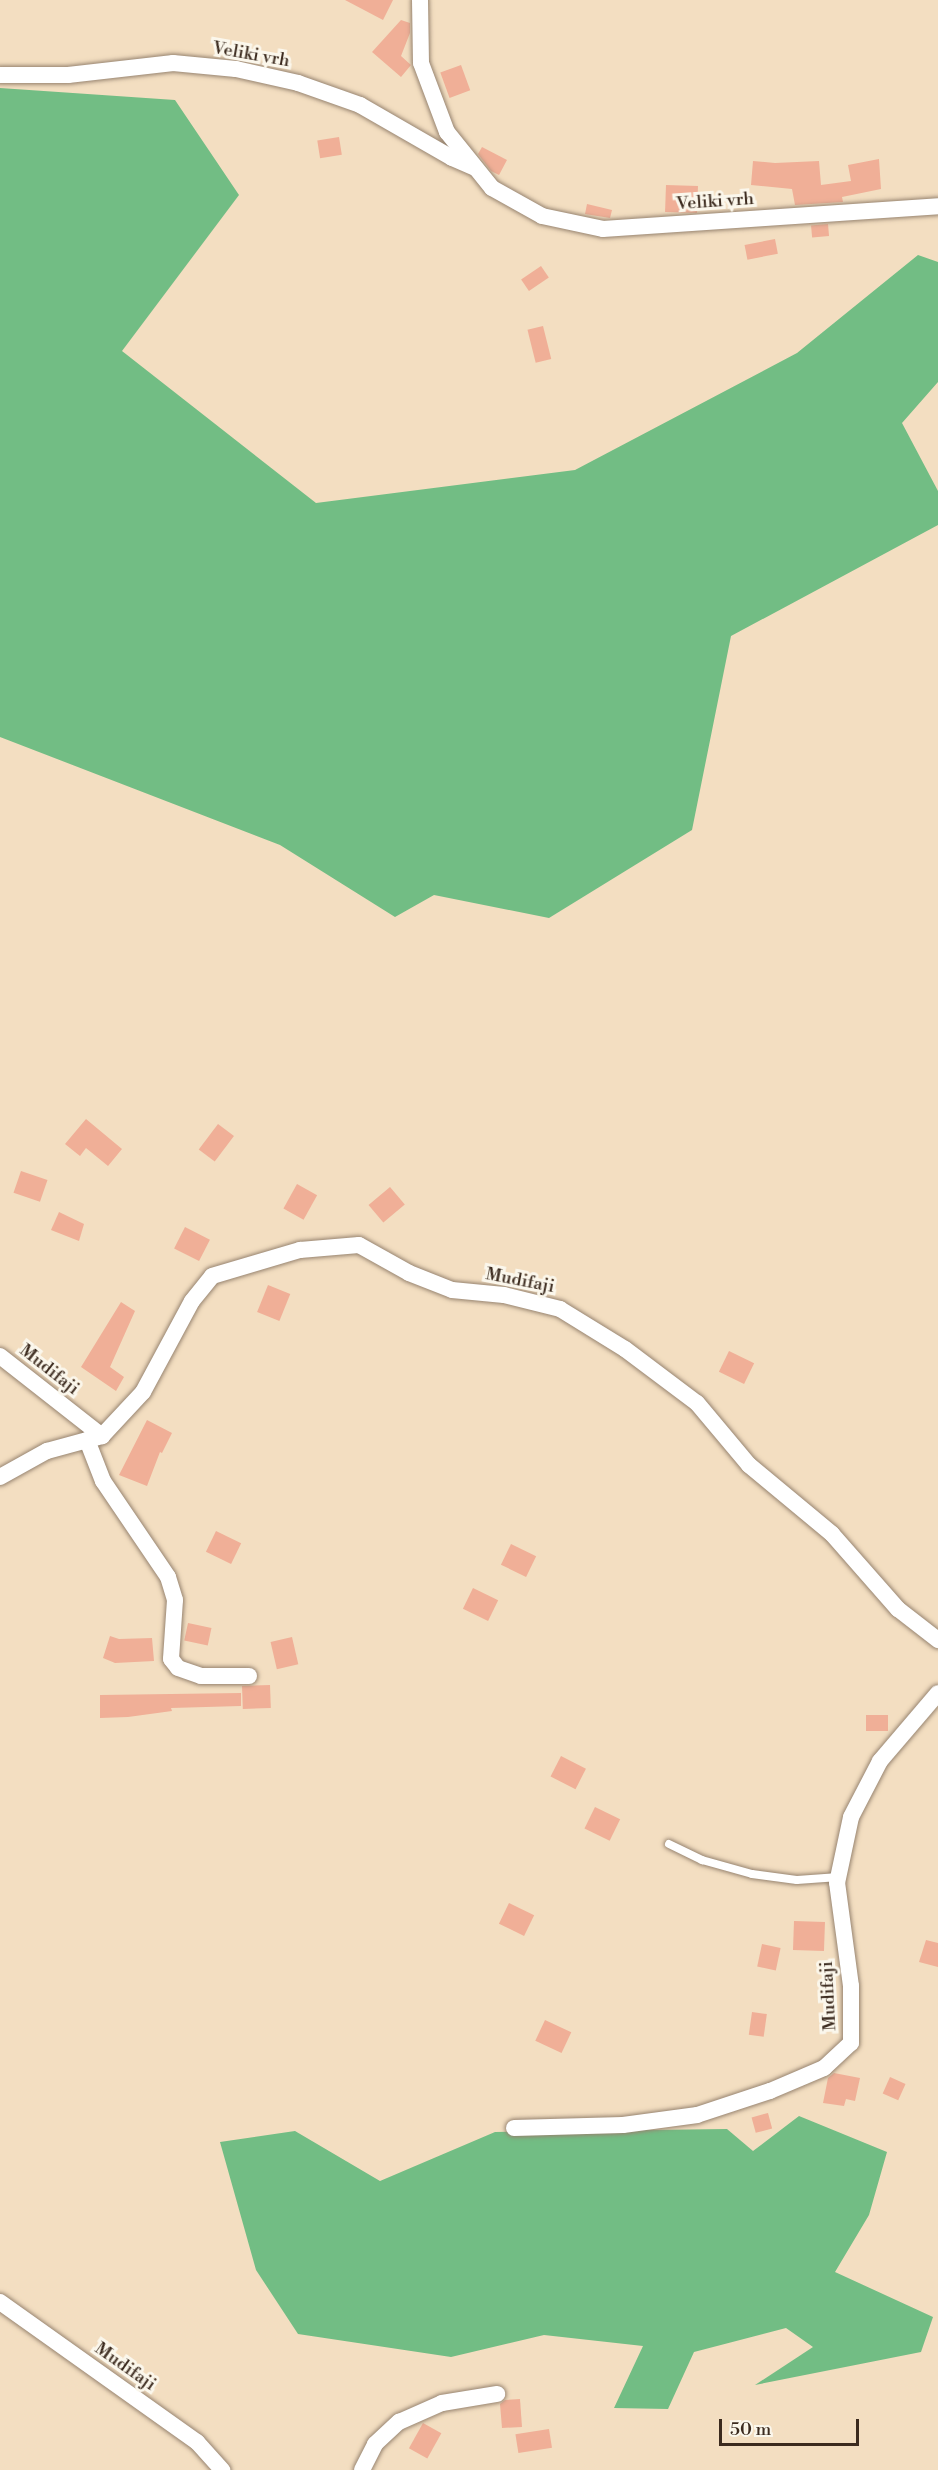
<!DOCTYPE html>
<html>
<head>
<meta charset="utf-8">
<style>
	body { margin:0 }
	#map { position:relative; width:938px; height:2470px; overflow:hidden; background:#f3dec1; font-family:"Libre Bodoni",serif }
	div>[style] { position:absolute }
	.forest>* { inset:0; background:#72bd84 }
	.building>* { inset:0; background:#f0af97; transform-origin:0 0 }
	.roads { filter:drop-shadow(0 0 2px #978470) drop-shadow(0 0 2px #978470) }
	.lane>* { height:8px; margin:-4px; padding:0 4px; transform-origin:4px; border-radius:4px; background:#fff }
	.street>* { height:16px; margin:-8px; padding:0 8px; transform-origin:8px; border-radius:8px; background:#fff }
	span { translate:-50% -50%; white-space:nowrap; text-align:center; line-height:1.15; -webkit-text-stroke:6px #fbf7ec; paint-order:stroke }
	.street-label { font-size:18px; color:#3b2a1e }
	.scale { position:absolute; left:719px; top:2419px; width:140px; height:27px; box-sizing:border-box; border:3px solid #3b2a1e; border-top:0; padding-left:8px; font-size:18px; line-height:21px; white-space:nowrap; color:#3b2a1e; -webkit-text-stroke:4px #fbf7ec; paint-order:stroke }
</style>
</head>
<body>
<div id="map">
	<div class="forest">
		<div style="clip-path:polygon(0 88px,175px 100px,239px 195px,122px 351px,316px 503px,575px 470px,797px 353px,918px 255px,938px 262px,938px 382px,902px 423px,938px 491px,938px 525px,731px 636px,692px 830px,549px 918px,434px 895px,395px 917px,280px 845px,0 737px)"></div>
		<div style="clip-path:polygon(799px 2116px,887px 2152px,869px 2215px,835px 2272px,933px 2317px,921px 2352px,755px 2385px,813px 2347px,786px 2328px,694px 2352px,668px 2409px,614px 2408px,643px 2346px,544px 2335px,451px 2357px,298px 2334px,256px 2270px,220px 2142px,295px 2131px,380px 2181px,495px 2132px,727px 2129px,753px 2151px)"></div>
	</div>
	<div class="building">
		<div style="clip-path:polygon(345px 0,393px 0,383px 20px)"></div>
		<div style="clip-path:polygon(401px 20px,410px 23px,410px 33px,401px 56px,411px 65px,401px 77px,372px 52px)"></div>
		<div style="left:461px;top:65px;width:27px;height:22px;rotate:70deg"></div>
		<div style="left:339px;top:137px;width:18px;height:22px;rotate:81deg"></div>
		<div style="clip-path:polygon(482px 147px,507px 160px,499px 175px,491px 171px,478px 154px)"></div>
		<div style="clip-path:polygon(879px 159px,881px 189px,842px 197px,843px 202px,795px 205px,792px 189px,751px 185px,753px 161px,775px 163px,819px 161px,821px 185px,851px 181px,848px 165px)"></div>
		<div style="left:666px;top:185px;width:32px;height:27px;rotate:2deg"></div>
		<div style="clip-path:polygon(587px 204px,612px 210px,610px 218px,585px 214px)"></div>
		<div style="left:828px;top:224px;width:12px;height:17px;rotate:85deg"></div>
		<div style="left:775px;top:239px;width:15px;height:31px;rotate:79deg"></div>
		<div style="left:541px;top:266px;width:14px;height:24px;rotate:56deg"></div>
		<div style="left:543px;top:326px;width:34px;height:16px;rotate:76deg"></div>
		<div style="clip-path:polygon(86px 1119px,122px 1149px,108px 1166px,86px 1148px,80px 1156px,65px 1144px)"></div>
		<div style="left:218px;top:1124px;width:20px;height:32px;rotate:37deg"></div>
		<div style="left:21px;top:1171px;width:28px;height:23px;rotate:19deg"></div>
		<div style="left:297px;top:1184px;width:23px;height:28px;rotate:29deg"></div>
		<div style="left:390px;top:1187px;width:23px;height:28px;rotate:50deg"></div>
		<div style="clip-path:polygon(59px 1212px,84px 1224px,79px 1241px,51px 1230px)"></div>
		<div style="left:185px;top:1227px;width:28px;height:24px;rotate:27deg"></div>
		<div style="left:268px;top:1285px;width:24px;height:29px;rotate:22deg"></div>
		<div style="clip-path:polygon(121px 1302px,135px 1311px,110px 1367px,124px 1377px,116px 1391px,81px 1367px)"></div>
		<div style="left:729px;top:1351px;width:28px;height:23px;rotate:26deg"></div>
		<div style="clip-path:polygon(147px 1420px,172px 1433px,162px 1453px,160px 1452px,147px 1486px,119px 1475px)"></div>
		<div style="left:216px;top:1531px;width:28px;height:23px;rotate:26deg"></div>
		<div style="left:511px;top:1544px;width:28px;height:23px;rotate:26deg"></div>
		<div style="left:473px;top:1588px;width:28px;height:23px;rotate:26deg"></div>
		<div style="left:188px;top:1623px;width:24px;height:18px;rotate:12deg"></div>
		<div style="clip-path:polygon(110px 1636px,119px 1639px,152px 1638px,154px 1661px,115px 1663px,103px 1658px)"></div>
		<div style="left:292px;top:1637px;width:28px;height:22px;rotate:77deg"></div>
		<div style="left:270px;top:1685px;width:23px;height:28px;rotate:88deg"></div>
		<div style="clip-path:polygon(241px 1693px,241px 1706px,171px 1708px,172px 1711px,128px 1717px,100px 1718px,100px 1695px)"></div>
		<div style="left:866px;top:1715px;width:22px;height:16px"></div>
		<div style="left:561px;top:1756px;width:28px;height:23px;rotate:27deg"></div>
		<div style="left:595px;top:1807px;width:28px;height:24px;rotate:26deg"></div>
		<div style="left:509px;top:1903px;width:28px;height:23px;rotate:26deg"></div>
		<div style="left:794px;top:1921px;width:31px;height:29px;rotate:2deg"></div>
		<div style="clip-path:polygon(926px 1940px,938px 1943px,938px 1967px,919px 1962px)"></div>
		<div style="left:762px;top:1944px;width:19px;height:23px;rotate:12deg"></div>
		<div style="left:752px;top:2012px;width:15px;height:23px;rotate:8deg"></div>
		<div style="left:545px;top:2020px;width:29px;height:23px;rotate:25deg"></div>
		<div style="clip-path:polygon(834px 2073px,860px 2078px,855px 2101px,846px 2099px,844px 2106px,823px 2103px,828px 2078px)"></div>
		<div style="left:890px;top:2077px;width:17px;height:18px;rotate:24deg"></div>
		<div style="left:768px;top:2113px;width:16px;height:17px;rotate:75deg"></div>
		<div style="clip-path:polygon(520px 2399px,522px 2427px,502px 2428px,500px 2404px,505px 2400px)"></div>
		<div style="left:423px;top:2423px;width:21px;height:29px;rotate:29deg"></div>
		<div style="left:549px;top:2429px;width:19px;height:34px;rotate:81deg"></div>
	</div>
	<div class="roads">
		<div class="lane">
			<div style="left:669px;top:1844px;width:37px;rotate:26deg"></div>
			<div style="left:702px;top:1860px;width:52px;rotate:15.6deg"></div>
			<div style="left:752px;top:1874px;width:45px;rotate:7.6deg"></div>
			<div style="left:797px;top:1880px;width:42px;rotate:-4.1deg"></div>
		</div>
		<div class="street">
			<div style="left:420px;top:0;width:63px;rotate:89.1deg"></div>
			<div style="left:421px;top:63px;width:74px;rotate:69.4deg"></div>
			<div style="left:447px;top:132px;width:72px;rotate:51.2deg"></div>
			<div style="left:492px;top:188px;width:57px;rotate:29.2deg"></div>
			<div style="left:542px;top:216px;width:62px;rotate:12deg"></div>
			<div style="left:603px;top:229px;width:336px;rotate:-3.9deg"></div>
			<div style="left:0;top:75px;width:68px"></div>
			<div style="left:68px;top:75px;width:106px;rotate:-6.5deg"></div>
			<div style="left:173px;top:63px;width:63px;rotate:5.4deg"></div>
			<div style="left:236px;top:69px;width:64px;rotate:12.7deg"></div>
			<div style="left:298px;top:83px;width:66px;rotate:19.5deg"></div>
			<div style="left:360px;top:105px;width:106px;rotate:29.9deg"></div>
			<div style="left:452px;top:158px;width:25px;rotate:23deg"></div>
			<div style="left:0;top:1356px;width:130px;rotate:38.1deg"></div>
			<div style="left:87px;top:1440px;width:44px;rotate:68.7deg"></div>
			<div style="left:103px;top:1481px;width:116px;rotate:55.9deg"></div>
			<div style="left:168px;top:1577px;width:24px;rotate:73deg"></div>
			<div style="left:175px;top:1600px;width:59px;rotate:93.9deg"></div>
			<div style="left:171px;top:1659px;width:11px;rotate:52deg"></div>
			<div style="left:178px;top:1668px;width:24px;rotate:19deg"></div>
			<div style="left:201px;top:1676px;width:48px"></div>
			<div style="left:0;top:1477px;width:54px;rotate:-29deg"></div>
			<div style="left:47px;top:1451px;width:57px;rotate:-15.3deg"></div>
			<div style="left:102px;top:1436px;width:60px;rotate:-47deg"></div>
			<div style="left:143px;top:1392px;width:103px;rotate:-61.7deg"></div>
			<div style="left:192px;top:1301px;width:32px;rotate:-51deg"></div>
			<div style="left:212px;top:1276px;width:92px;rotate:-16.5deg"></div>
			<div style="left:300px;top:1250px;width:59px;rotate:-4.8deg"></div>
			<div style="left:359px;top:1245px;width:57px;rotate:29.2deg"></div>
			<div style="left:409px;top:1273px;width:46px;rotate:21.6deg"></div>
			<div style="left:452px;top:1290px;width:52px;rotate:5.5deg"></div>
			<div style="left:504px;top:1295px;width:58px;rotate:14deg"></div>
			<div style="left:560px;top:1309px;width:76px;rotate:31.6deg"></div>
			<div style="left:625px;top:1349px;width:90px;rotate:36.9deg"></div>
			<div style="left:697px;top:1403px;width:81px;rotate:50deg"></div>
			<div style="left:749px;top:1465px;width:108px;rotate:39.7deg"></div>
			<div style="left:832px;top:1534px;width:100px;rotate:48.7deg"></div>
			<div style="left:898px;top:1609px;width:51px;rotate:37.8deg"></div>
			<div style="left:514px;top:2128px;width:109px;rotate:-1.6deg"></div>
			<div style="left:623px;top:2125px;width:75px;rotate:-7.7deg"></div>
			<div style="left:697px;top:2115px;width:77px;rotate:-18.2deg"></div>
			<div style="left:770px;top:2091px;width:59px;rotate:-23.1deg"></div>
			<div style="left:824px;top:2068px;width:37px;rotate:-43deg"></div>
			<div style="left:851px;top:2043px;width:57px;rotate:-90deg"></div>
			<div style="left:851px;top:1986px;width:104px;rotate:-97.7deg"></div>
			<div style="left:837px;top:1883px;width:67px;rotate:-78deg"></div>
			<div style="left:851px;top:1817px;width:63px;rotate:-62.6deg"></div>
			<div style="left:880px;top:1761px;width:89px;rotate:-49.5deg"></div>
			<div style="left:0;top:2302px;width:242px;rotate:35.4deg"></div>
			<div style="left:197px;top:2442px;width:38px;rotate:48deg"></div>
			<div style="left:362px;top:2470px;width:29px;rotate:-63deg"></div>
			<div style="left:375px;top:2444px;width:33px;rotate:-43deg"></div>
			<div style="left:399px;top:2422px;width:47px;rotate:-23.8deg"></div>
			<div style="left:442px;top:2403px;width:56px;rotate:-9.3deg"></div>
		</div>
	</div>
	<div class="street-label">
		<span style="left:251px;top:55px;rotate:10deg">Veliki vrh</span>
		<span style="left:715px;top:202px;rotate:-4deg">Veliki vrh</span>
		<span style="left:520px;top:1281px;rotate:11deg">Mudifaji</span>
		<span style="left:49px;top:1370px;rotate:38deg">Mudifaji</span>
		<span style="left:829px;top:1996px;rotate:-93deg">Mudifaji</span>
		<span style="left:125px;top:2367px;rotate:35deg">Mudifaji</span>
	</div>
	<div class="scale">50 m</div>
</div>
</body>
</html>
